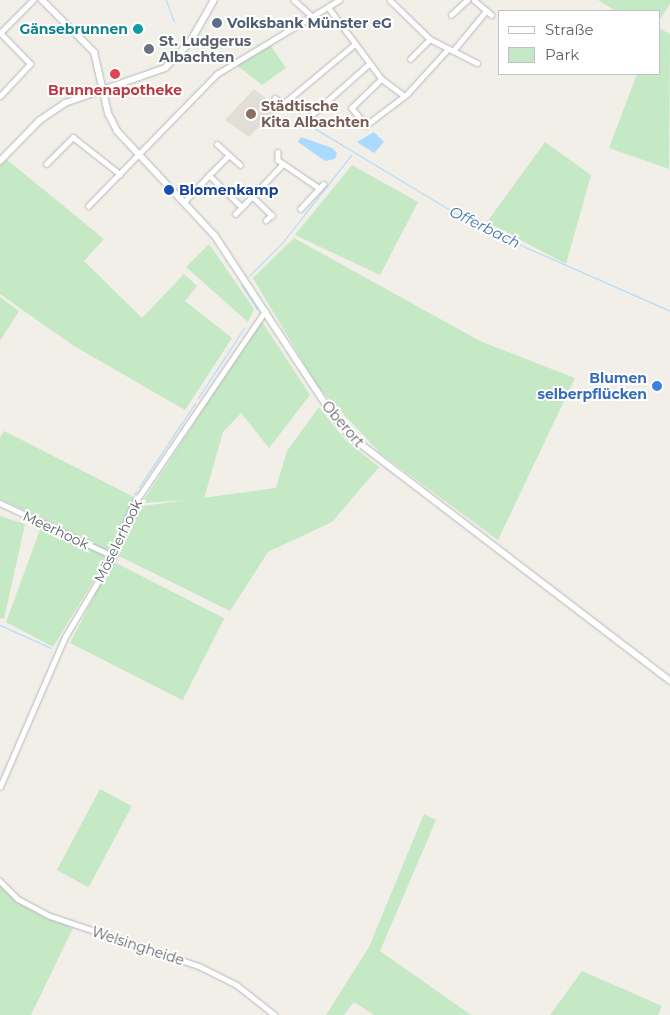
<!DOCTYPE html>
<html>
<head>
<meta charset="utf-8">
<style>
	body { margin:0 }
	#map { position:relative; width:670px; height:1015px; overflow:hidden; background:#f1efe8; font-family:Montserrat,sans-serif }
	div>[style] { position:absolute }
	.education>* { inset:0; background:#e1ded6 }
	.green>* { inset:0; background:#c5e8c5; transform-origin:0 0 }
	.water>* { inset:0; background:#aadaff }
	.stream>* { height:1px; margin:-0.5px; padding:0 0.5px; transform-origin:0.5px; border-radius:0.5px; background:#aadaff }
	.roads { filter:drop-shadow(0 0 1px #b5b8bc) drop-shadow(0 0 1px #b5b8bc) }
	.street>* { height:4.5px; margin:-2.25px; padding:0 2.25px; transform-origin:2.25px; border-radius:2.25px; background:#fff }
	.secondary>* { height:6px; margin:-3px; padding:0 3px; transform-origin:3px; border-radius:3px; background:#fff }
	.dots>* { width:14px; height:14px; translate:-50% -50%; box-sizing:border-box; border:2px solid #fff; border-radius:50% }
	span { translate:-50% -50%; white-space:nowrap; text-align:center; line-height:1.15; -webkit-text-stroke:4px #fff; paint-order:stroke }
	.service-label { font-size:14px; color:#4e5e75; font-weight:700 }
	.left { translate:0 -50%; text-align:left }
	.culture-label { font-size:14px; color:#0d838f; font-weight:700 }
	.right { translate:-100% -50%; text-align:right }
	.worship-label { font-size:14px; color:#5b616d; font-weight:700 }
	.health-label { font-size:14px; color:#be3a42; font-weight:700 }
	.education-label { font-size:14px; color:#785e54; font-weight:700 }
	.transit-label { font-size:14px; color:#164399; font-weight:700 }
	.shop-label { font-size:14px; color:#366cbe; font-weight:700 }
	.street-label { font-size:14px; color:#5f6368 }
	.water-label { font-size:15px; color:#4174aa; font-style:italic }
	.legend { position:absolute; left:498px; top:10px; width:162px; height:65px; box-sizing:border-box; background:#fff; border:1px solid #bfc1c3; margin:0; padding:6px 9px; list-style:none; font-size:15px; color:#5f6368 }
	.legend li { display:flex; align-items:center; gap:10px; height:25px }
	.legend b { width:25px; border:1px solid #bfc1c3 }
</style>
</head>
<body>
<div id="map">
	<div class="education">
		<div style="clip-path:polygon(254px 89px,278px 108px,249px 137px,225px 120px)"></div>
	</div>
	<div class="green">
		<div style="clip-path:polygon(598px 0,670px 0,670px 4px,659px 21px,659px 11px,616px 11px)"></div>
		<div style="clip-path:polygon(659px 28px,670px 34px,669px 169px,609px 148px,637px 74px,659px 74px)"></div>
		<div style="clip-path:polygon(269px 43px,286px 68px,262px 85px,235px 64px)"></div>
		<div style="clip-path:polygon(545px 142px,591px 175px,566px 264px,487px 222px)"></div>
		<div style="clip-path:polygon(6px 159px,104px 239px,84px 261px,142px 318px,184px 274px,197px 286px,185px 301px,232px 338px,185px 410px,74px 346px,0 294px,0 165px)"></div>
		<div style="clip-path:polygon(352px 165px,418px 202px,380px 275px,295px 235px)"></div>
		<div style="clip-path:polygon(294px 238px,480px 341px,575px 378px,498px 540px,380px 453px,318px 387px,253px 278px)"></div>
		<div style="clip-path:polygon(209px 244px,254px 309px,248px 322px,186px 267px)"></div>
		<div style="clip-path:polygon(0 297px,19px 311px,0 341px)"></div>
		<div style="clip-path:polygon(261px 320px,310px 395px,269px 448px,241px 413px,223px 432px,204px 499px,142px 503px)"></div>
		<div style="clip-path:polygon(319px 407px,345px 440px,379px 467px,332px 522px,268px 552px,230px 611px,111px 552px,53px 647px,6px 622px,44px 519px,0 499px,0 438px,4px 431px,132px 496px,143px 506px,276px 488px,287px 451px)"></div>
		<div style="clip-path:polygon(0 516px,25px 524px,4px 619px,0 618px)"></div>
		<div style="left:112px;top:561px;width:126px;height:92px;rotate:27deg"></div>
		<div style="left:100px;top:789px;width:36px;height:92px;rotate:28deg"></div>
		<div style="clip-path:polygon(424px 814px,436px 820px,380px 951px,471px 1015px,374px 1015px,354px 1002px,344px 1015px,326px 1015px,369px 947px)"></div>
		<div style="clip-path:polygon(0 884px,23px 904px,73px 928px,31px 1015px,0 1015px)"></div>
		<div style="clip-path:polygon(582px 971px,662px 1006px,658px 1015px,550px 1015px)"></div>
	</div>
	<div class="water">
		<div style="clip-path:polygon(374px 132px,384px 142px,374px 153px,357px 142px)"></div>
		<div style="clip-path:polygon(301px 137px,332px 148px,337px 153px,335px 159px,325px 161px,298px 142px)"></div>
	</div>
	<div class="stream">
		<div style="left:166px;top:0;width:23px;rotate:70deg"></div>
		<div style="left:309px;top:125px;width:192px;rotate:31.1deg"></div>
		<div style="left:473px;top:224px;width:215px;rotate:23.8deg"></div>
		<div style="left:249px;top:276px;width:47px;rotate:-45deg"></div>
		<div style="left:282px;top:243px;width:112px;rotate:-51.9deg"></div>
		<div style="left:241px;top:284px;width:30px;rotate:57deg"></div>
		<div style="left:198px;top:398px;width:84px;rotate:-56.7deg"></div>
		<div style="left:139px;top:487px;width:101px;rotate:-56.3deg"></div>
		<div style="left:111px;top:548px;width:62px;rotate:-66.3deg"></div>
		<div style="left:0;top:625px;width:56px;rotate:24.3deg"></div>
	</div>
	<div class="roads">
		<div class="street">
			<div style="left:294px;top:0;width:25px;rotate:42deg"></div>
			<div style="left:390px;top:0;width:56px;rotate:44.3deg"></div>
			<div style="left:430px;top:39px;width:53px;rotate:27.1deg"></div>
			<div style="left:474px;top:0;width:23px;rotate:40deg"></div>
			<div style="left:329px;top:8px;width:89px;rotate:53.3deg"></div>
			<div style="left:382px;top:79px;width:25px;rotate:37deg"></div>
			<div style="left:451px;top:15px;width:22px;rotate:-43deg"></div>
			<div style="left:0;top:33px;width:47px;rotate:-45deg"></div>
			<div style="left:453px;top:51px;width:52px;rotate:-50.5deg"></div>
			<div style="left:410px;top:59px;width:28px;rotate:-45deg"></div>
			<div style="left:382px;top:79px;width:42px;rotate:136deg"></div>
			<div style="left:352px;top:108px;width:22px;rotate:51deg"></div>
			<div style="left:366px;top:125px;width:51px;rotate:-37.1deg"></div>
			<div style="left:407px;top:94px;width:61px;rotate:-47.7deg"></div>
			<div style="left:0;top:96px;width:44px;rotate:-46.8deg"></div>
			<div style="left:30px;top:64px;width:43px;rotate:-134.1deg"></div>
			<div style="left:275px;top:98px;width:10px;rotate:37deg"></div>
			<div style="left:283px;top:104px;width:94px;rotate:-39.8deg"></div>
			<div style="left:308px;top:118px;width:81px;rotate:-41.5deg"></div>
			<div style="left:217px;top:144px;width:31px;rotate:42deg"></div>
			<div style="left:278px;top:152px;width:8px;rotate:90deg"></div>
			<div style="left:278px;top:160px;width:50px;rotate:34.3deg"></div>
			<div style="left:46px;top:164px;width:38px;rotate:-45deg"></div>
			<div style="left:73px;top:137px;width:60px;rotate:38.2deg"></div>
			<div style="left:209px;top:175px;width:28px;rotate:-45deg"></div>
			<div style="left:252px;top:196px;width:28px;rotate:44deg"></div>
			<div style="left:272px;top:215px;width:8px;rotate:135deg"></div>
			<div style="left:184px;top:202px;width:37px;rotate:-47deg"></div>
			<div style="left:209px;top:175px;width:46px;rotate:44.1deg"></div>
			<div style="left:242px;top:207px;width:59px;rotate:-46.4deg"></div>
			<div style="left:88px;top:206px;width:185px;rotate:-45.7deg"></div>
			<div style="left:217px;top:74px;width:143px;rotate:-31.2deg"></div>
			<div style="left:300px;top:209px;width:34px;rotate:-47deg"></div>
			<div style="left:235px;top:214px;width:10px;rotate:-45deg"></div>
			<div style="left:0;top:503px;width:125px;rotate:25.1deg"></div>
			<div style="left:0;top:787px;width:163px;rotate:-66.6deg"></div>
			<div style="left:65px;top:637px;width:94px;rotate:-59.3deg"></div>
			<div style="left:113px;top:556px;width:53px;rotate:-68.8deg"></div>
			<div style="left:132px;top:507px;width:237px;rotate:-55.8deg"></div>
			<div style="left:0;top:881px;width:25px;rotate:45deg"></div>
			<div style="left:18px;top:899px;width:36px;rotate:28deg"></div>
			<div style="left:50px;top:916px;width:157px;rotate:18.6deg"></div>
			<div style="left:199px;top:966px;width:42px;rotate:26.6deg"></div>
			<div style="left:237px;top:985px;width:48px;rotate:38.3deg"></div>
		</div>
		<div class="secondary">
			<div style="left:42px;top:0;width:74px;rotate:45deg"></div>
			<div style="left:94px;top:52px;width:63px;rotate:77.1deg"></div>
			<div style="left:108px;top:113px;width:20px;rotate:63deg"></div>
			<div style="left:117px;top:131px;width:144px;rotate:47deg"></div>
			<div style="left:215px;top:236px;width:206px;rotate:56.7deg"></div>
			<div style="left:328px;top:408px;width:36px;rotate:52deg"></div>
			<div style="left:350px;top:436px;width:403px;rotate:37.4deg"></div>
			<div style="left:0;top:161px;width:57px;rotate:-45.7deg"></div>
			<div style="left:40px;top:120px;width:30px;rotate:-34deg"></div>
			<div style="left:65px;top:103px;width:106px;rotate:-19.3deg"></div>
			<div style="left:165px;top:68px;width:36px;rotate:-46deg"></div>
			<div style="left:190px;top:42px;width:48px;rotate:-60.3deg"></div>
		</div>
	</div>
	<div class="dots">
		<div style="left:217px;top:23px;background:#5c6f8a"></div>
		<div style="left:138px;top:29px;background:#0f9aa8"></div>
		<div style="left:149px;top:49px;background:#6b7280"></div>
		<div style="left:115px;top:74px;background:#e0444e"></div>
		<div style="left:251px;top:114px;background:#8d6e63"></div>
		<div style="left:169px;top:190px;background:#1a4fb4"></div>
		<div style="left:657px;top:386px;background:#3f7fe0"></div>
	</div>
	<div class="service-label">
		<span class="left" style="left:227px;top:23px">Volksbank Münster eG</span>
	</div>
	<div class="culture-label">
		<span class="right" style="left:128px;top:29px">Gänsebrunnen</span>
	</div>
	<div class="worship-label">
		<span class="left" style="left:159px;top:49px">St. Ludgerus<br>Albachten</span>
	</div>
	<div class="health-label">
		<span style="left:115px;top:90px">Brunnenapotheke</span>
	</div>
	<div class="education-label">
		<span class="left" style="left:261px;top:114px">Städtische<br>Kita Albachten</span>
	</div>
	<div class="transit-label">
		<span class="left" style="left:179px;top:190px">Blomenkamp</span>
	</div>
	<div class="shop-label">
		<span class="right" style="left:647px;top:386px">Blumen<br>selberpflücken</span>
	</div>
	<div class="street-label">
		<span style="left:343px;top:424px;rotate:49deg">Oberort</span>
		<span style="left:56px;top:530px;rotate:25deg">Meerhook</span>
		<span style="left:118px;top:541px;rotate:-64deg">Möselerhook</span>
		<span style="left:138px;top:946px;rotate:18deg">Welsingheide</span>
	</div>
	<div class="water-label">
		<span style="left:485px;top:227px;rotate:26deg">Offerbach</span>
	</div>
	<ul class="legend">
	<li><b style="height:6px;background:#fff"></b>Straße</li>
	<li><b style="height:14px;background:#c5e8c5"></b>Park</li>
	</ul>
</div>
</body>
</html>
